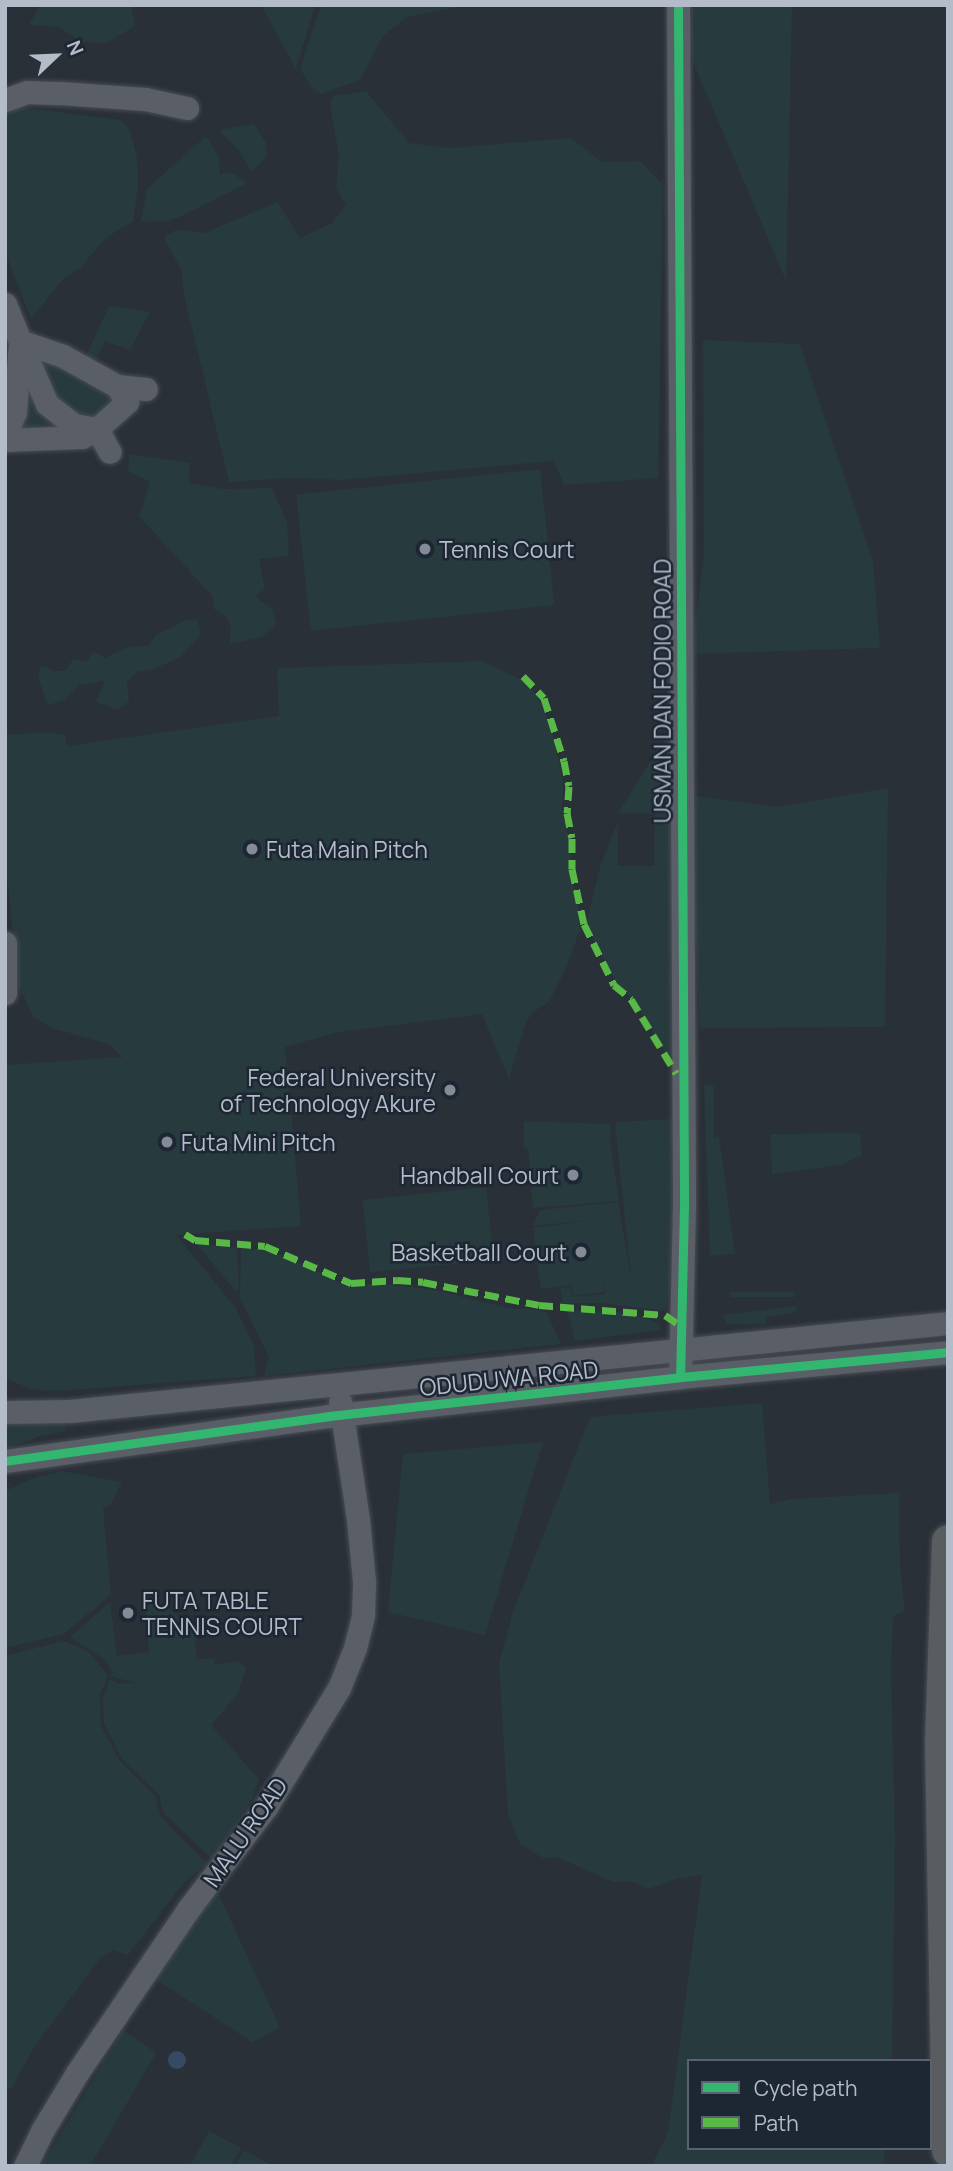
<!DOCTYPE html>
<html>
<head>
<meta charset="utf-8">
<style>
	body { margin:0 }
	#map { position:relative; width:953px; height:2171px; overflow:hidden; background:#2a3038; font-family:Manrope,sans-serif }
	div>[style] { position:absolute }
	.green>* { inset:0; background:#273a3e; transform-origin:0 0 }
	.water>* { inset:0; background:#384963 }
	.round { border-radius:50% }
	.roads { filter:drop-shadow(0 0 2px #484c53) drop-shadow(0 0 2px #484c53) }
	.minor>* { height:23px; margin:-11.5px; padding:0 11.5px; transform-origin:11.5px; border-radius:11.5px; background:#5a5e66 }
	.highway>* { height:33px; margin:-16.5px; padding:0 16.5px; transform-origin:16.5px; border-radius:16.5px; background:#5a5d60 }
	.quiet>* { height:7px; margin-top:-3.5px; transform-origin:0; background:repeating-linear-gradient(90deg,#58b947 0 14px,transparent 0 21px) }
	.cycleway>* { height:9px; margin:-4.5px; padding:0 4.5px; transform-origin:4.5px; border-radius:4.5px; background:#33b770 }
	.dots>* { width:19px; height:19px; translate:-50% -50%; box-sizing:border-box; border:4px solid #1d2633; border-radius:50% }
	span { translate:-50% -50%; white-space:nowrap; text-align:center; line-height:1.15; -webkit-text-stroke:5px #1d2633; paint-order:stroke }
	.poi-label { font-size:23px; color:#b4bcc9 }
	.left { translate:0 -50%; text-align:left }
	.right { translate:-100% -50%; text-align:right }
	.street-label { font-size:23px; color:#b4bcc9 }
	.frame { position:absolute; inset:0; border:7px solid #b4bcc9; pointer-events:none }
	.legend { position:absolute; left:687px; top:2059px; width:245px; height:91px; box-sizing:border-box; background:#1d2633; border:2px solid #59626f; margin:0; padding:9px 12px; list-style:none; font-size:21px; color:#b4bcc9 }
	.legend li { display:flex; align-items:center; gap:14px; height:35px }
	.legend b { width:35px; border:2px solid #59626f }
	.north { position:absolute; left:21px; top:21px; width:70px; height:70px; -webkit-text-stroke:5px #1d2633; paint-order:stroke; rotate:67deg; font-size:19px; font-weight:700; line-height:28px; text-align:center; color:#b4bcc9 }
	.north::after { content:''; display:block; margin:auto; width:24px; height:32px; background:#b4bcc9; clip-path:polygon(50% 0,100% 100%,50% 72%,0 100%) }
</style>
</head>
<body>
<div id="map">
	<div class="green">
		<div style="clip-path:polygon(40px 5px,131px 5px,135px 26px,106px 43px,81px 42px,59px 27px,29px 25px)"></div>
		<div style="clip-path:polygon(261px 5px,315px 5px,296px 69px)"></div>
		<div style="clip-path:polygon(321px 5px,467px 5px,407px 17px,383px 36px,360px 80px,321px 94px,312px 88px,300px 69px)"></div>
		<div style="clip-path:polygon(688px 5px,792px 5px,786px 281px,689px 52px)"></div>
		<div style="clip-path:polygon(366px 91px,409px 143px,450px 148px,571px 138px,602px 162px,640px 161px,663px 185px,658px 478px,564px 485px,554px 461px,342px 480px,291px 478px,229px 482px,184px 295px,182px 272px,164px 237px,176px 230px,205px 233px,277px 202px,300px 238px,332px 223px,346px 205px,336px 188px,339px 156px,330px 103px,334px 96px)"></div>
		<div style="clip-path:polygon(20px 107px,121px 120px,130px 130px,137px 158px,138px 187px,133px 221px,106px 238px,80px 268px,62px 280px,31px 319px,5px 252px,5px 112px)"></div>
		<div style="clip-path:polygon(254px 124px,266px 143px,267px 157px,251px 171px,239px 150px,219px 130px)"></div>
		<div style="clip-path:polygon(206px 136px,219px 157px,220px 175px,231px 172px,247px 183px,179px 217px,166px 221px,141px 222px,147px 189px)"></div>
		<div style="clip-path:polygon(109px 306px,150px 312px,130px 350px,105px 341px,94px 364px,84px 360px)"></div>
		<div style="clip-path:polygon(703px 340px,800px 344px,873px 562px,880px 648px,691px 654px,704px 557px)"></div>
		<div style="clip-path:polygon(57px 360px,123px 401px,95px 425px,50px 402px,39px 362px)"></div>
		<div style="clip-path:polygon(28px 382px,53px 421px,15px 433px)"></div>
		<div style="clip-path:polygon(129px 454px,190px 463px,189px 483px,223px 489px,272px 488px,287px 523px,289px 556px,259px 559px,265px 589px,255px 596px,272px 609px,276px 624px,262px 637px,229px 644px,231px 627px,226px 617px,214px 609px,213px 597px,139px 516px,150px 482px,128px 471px)"></div>
		<div style="left:540px;top:469px;width:137px;height:245px;rotate:84deg"></div>
		<div style="clip-path:polygon(197px 619px,201px 635px,179px 658px,153px 669px,137px 672px,127px 682px,129px 701px,118px 710px,96px 702px,105px 681px,79px 685px,65px 700px,48px 705px,38px 678px,41px 665px,55px 671px,65px 671px,73px 659px,87px 662px,93px 651px,105px 658px,128px 647px,149px 646px,155px 636px,187px 620px)"></div>
		<div style="clip-path:polygon(483px 661px,526px 682px,540px 700px,552px 730px,563px 780px,562px 813px,570px 841px,572px 878px,582px 923px,568px 964px,549px 1002px,533px 1012px,525px 1024px,509px 1079px,482px 1014px,338px 1032px,285px 1047px,301px 1226px,176px 1235px,235px 1307px,254px 1346px,256px 1376px,58px 1391px,31px 1389px,5px 1378px,5px 1065px,123px 1057px,108px 1044px,52px 1028px,33px 1017px,19px 986px,5px 859px,5px 734px,54px 733px,65px 735px,67px 746px,279px 716px,277px 668px)"></div>
		<div style="clip-path:polygon(674px 732px,676px 1070px,633px 999px,616px 983px,586px 925px,601px 864px,618px 822px,618px 866px,654px 866px,655px 814px,618px 813px,664px 740px)"></div>
		<div style="clip-path:polygon(888px 788px,885px 1027px,700px 1028px,690px 795px,777px 807px)"></div>
		<div style="clip-path:polygon(704px 1084px,714px 1086px,714px 1138px,719px 1137px,735px 1254px,710px 1256px)"></div>
		<div style="clip-path:polygon(672px 1119px,673px 1252px,666px 1311px,600px 1303px,563px 1303px,560px 1288px,570px 1287px,572px 1297px,605px 1294px,604px 1279px,604px 1292px,573px 1296px,571px 1285px,541px 1289px,533px 1228px,593px 1220px,533px 1226px,540px 1210px,618px 1202px,631px 1277px,615px 1122px)"></div>
		<div style="clip-path:polygon(524px 1121px,611px 1124px,610px 1142px,619px 1201px,533px 1208px,528px 1149px,524px 1148px)"></div>
		<div style="clip-path:polygon(860px 1133px,862px 1155px,841px 1165px,772px 1174px,770px 1134px)"></div>
		<div style="left:486px;top:1187px;width:73px;height:124px;rotate:84deg"></div>
		<div style="clip-path:polygon(195px 1242px,237px 1248px,239px 1289px,235px 1290px,227px 1281px)"></div>
		<div style="clip-path:polygon(241px 1248px,269px 1251px,291px 1258px,347px 1287px,375px 1283px,430px 1289px,508px 1308px,539px 1310px,547px 1313px,561px 1344px,264px 1376px,269px 1357px,240px 1298px)"></div>
		<div style="left:795px;top:1292px;width:5px;height:64px;rotate:90deg"></div>
		<div style="clip-path:polygon(796px 1306px,797px 1312px,767px 1317px,766px 1324px,727px 1324px,722px 1315px)"></div>
		<div style="clip-path:polygon(567px 1310px,619px 1312px,648px 1319px,659px 1324px,661px 1330px,575px 1341px)"></div>
		<div style="clip-path:polygon(762px 1403px,770px 1504px,791px 1499px,899px 1493px,900px 1567px,905px 1611px,893px 1616px,891px 1666px,895px 1838px,892px 2061px,689px 2061px,689px 2148px,885px 2148px,883px 2166px,651px 2166px,668px 2133px,702px 1875px,677px 1879px,648px 1889px,635px 1882px,613px 1882px,557px 1857px,543px 1858px,520px 1844px,508px 1813px,499px 1663px,513px 1612px,590px 1417px)"></div>
		<div style="clip-path:polygon(5px 1416px,64px 1421px,66px 1431px,43px 1435px,6px 1449px)"></div>
		<div style="clip-path:polygon(543px 1442px,485px 1635px,388px 1612px,403px 1454px)"></div>
		<div style="clip-path:polygon(62px 1471px,122px 1482px,110px 1506px,103px 1507px,111px 1595px,63px 1634px,5px 1648px,5px 1491px,39px 1476px)"></div>
		<div style="clip-path:polygon(110px 1602px,117px 1656px,149px 1652px,145px 1606px,154px 1603px,193px 1623px,197px 1659px,214px 1659px,215px 1665px,238px 1661px,246px 1668px,238px 1694px,211px 1725px,259px 1779px,252px 1799px,212px 1859px,163px 1812px,159px 1795px,122px 1759px,104px 1724px,103px 1699px,110px 1679px,118px 1684px,132px 1682px,143px 1686px,133px 1682px,110px 1676px,113px 1673px,104px 1659px,70px 1637px)"></div>
		<div style="clip-path:polygon(64px 1641px,89px 1652px,108px 1676px,100px 1694px,101px 1726px,120px 1761px,156px 1797px,160px 1815px,174px 1831px,207px 1863px,182px 1885px,128px 1955px,113px 1950px,100px 1958px,35px 2046px,11px 2089px,5px 2086px,5px 1656px)"></div>
		<div style="clip-path:polygon(215px 1886px,280px 2028px,252px 2042px,154px 1978px)"></div>
		<div style="clip-path:polygon(123px 2030px,156px 2053px,90px 2166px,41px 2166px)"></div>
		<div style="clip-path:polygon(209px 2131px,241px 2148px,231px 2166px,190px 2166px)"></div>
		<div style="clip-path:polygon(244px 2150px,273px 2166px,235px 2166px)"></div>
	</div>
	<div class="water">
		<div class="round" style="left:168px;top:2051px;width:18px;height:18px"></div>
	</div>
	<div class="roads">
		<div class="minor">
			<div style="left:678px;top:5px;width:1201px;rotate:89.71deg"></div>
			<div style="left:684px;top:1206px;width:171px;rotate:91.3deg"></div>
			<div style="left:5px;top:100px;width:23px;rotate:-20deg"></div>
			<div style="left:27px;top:92px;width:33px;rotate:2deg"></div>
			<div style="left:60px;top:93px;width:85px;rotate:4deg"></div>
			<div style="left:145px;top:99px;width:43px;rotate:12.1deg"></div>
			<div style="left:5px;top:304px;width:40px;rotate:68deg"></div>
			<div style="left:20px;top:341px;width:71px;rotate:94deg"></div>
			<div style="left:15px;top:412px;width:26px;rotate:113deg"></div>
			<div style="left:20px;top:341px;width:46px;rotate:19.2deg"></div>
			<div style="left:63px;top:356px;width:62px;rotate:29.1deg"></div>
			<div style="left:117px;top:386px;width:19px;rotate:58deg"></div>
			<div style="left:127px;top:402px;width:40px;rotate:138deg"></div>
			<div style="left:97px;top:429px;width:26px;rotate:61deg"></div>
			<div style="left:21px;top:344px;width:65px;rotate:66.6deg"></div>
			<div style="left:47px;top:404px;width:34px;rotate:38deg"></div>
			<div style="left:74px;top:425px;width:23px;rotate:10deg"></div>
			<div style="left:117px;top:386px;width:29px;rotate:6deg"></div>
			<div style="left:5px;top:440px;width:77px;rotate:-2.2deg"></div>
			<div style="left:82px;top:437px;width:14px;rotate:-30deg"></div>
			<div style="left:5px;top:943px;width:50px;rotate:90deg"></div>
			<div style="left:5px;top:1412px;width:65px;rotate:-0.9deg"></div>
			<div style="left:70px;top:1411px;width:882px;rotate:-5.72deg"></div>
			<div style="left:5px;top:1461px;width:327px;rotate:-7.9deg"></div>
			<div style="left:329px;top:1416px;width:353px;rotate:-6.3deg"></div>
			<div style="left:680px;top:1377px;width:269px;rotate:-5.3deg"></div>
			<div style="left:25px;top:2166px;width:39px;rotate:-64deg"></div>
			<div style="left:42px;top:2131px;width:68px;rotate:-58.9deg"></div>
			<div style="left:77px;top:2073px;width:201px;rotate:-55.8deg"></div>
			<div style="left:190px;top:1907px;width:126px;rotate:-52.8deg"></div>
			<div style="left:266px;top:1807px;width:140px;rotate:-58.5deg"></div>
			<div style="left:339px;top:1688px;width:43px;rotate:-68.2deg"></div>
			<div style="left:355px;top:1648px;width:34px;rotate:-76deg"></div>
			<div style="left:363px;top:1615px;width:34px;rotate:-88deg"></div>
			<div style="left:364px;top:1581px;width:62px;rotate:-95.5deg"></div>
			<div style="left:358px;top:1519px;width:118px;rotate:-98.7deg"></div>
		</div>
		<div class="highway">
			<div style="left:948px;top:1541px;width:200px;rotate:92deg"></div>
			<div style="left:941px;top:1741px;width:409px;rotate:89deg"></div>
		</div>
	</div>
	<div class="quiet">
		<div style="left:523px;top:676px;width:30px;rotate:46deg"></div>
		<div style="left:544px;top:698px;width:66px;rotate:72.4deg"></div>
		<div style="left:564px;top:761px;width:25px;rotate:79deg"></div>
		<div style="left:569px;top:786px;width:27px;rotate:94deg"></div>
		<div style="left:567px;top:813px;width:25px;rotate:79deg"></div>
		<div style="left:572px;top:838px;width:31px;rotate:90deg"></div>
		<div style="left:572px;top:869px;width:56px;rotate:77.7deg"></div>
		<div style="left:584px;top:924px;width:68px;rotate:63.8deg"></div>
		<div style="left:614px;top:985px;width:22px;rotate:39deg"></div>
		<div style="left:631px;top:999px;width:87px;rotate:58.7deg"></div>
		<div style="left:185px;top:1234px;width:12px;rotate:31deg"></div>
		<div style="left:195px;top:1240px;width:70px;rotate:4.9deg"></div>
		<div style="left:265px;top:1246px;width:94px;rotate:23.3deg"></div>
		<div style="left:351px;top:1283px;width:46px;rotate:-3.7deg"></div>
		<div style="left:397px;top:1280px;width:26px;rotate:4deg"></div>
		<div style="left:423px;top:1282px;width:118px;rotate:11.2deg"></div>
		<div style="left:539px;top:1305px;width:126px;rotate:4.5deg"></div>
		<div style="left:665px;top:1315px;width:22px;rotate:34deg"></div>
	</div>
	<div class="cycleway">
		<div style="left:678px;top:5px;width:1201px;rotate:89.71deg"></div>
		<div style="left:684px;top:1206px;width:171px;rotate:91.3deg"></div>
		<div style="left:5px;top:1461px;width:327px;rotate:-7.9deg"></div>
		<div style="left:329px;top:1416px;width:353px;rotate:-6.3deg"></div>
		<div style="left:680px;top:1377px;width:269px;rotate:-5.3deg"></div>
	</div>
	<div class="dots">
		<div style="left:425px;top:549px;background:#848b96"></div>
		<div style="left:252px;top:849px;background:#848b96"></div>
		<div style="left:450px;top:1090px;background:#848b96"></div>
		<div style="left:167px;top:1142px;background:#848b96"></div>
		<div style="left:573px;top:1175px;background:#848b96"></div>
		<div style="left:581px;top:1252px;background:#848b96"></div>
		<div style="left:128px;top:1613px;background:#848b96"></div>
	</div>
	<div class="poi-label">
		<span class="left" style="left:439px;top:549px">Tennis Court</span>
		<span class="left" style="left:266px;top:849px">Futa Main Pitch</span>
		<span class="right" style="left:436px;top:1090px">Federal University<br>of Technology Akure</span>
		<span class="left" style="left:181px;top:1142px">Futa Mini Pitch</span>
		<span class="right" style="left:559px;top:1175px">Handball Court</span>
		<span class="right" style="left:567px;top:1252px">Basketball Court</span>
		<span class="left" style="left:142px;top:1613px">FUTA TABLE<br>TENNIS COURT</span>
	</div>
	<div class="street-label">
		<span style="left:662px;top:691px;rotate:-90deg">USMAN DAN FODIO ROAD</span>
		<span style="left:509px;top:1378px;rotate:-6deg">ODUDUWA ROAD</span>
		<span style="left:245px;top:1832px;rotate:-55deg">MALU ROAD</span>
	</div>
	<div class="frame"></div>
	<ul class="legend">
	<li><b style="height:9px;background:#33b770"></b>Cycle path</li>
	<li><b style="height:9px;background:#58b947"></b>Path</li>
	</ul>
	<div class="north">N</div>
</div>
</body>
</html>
